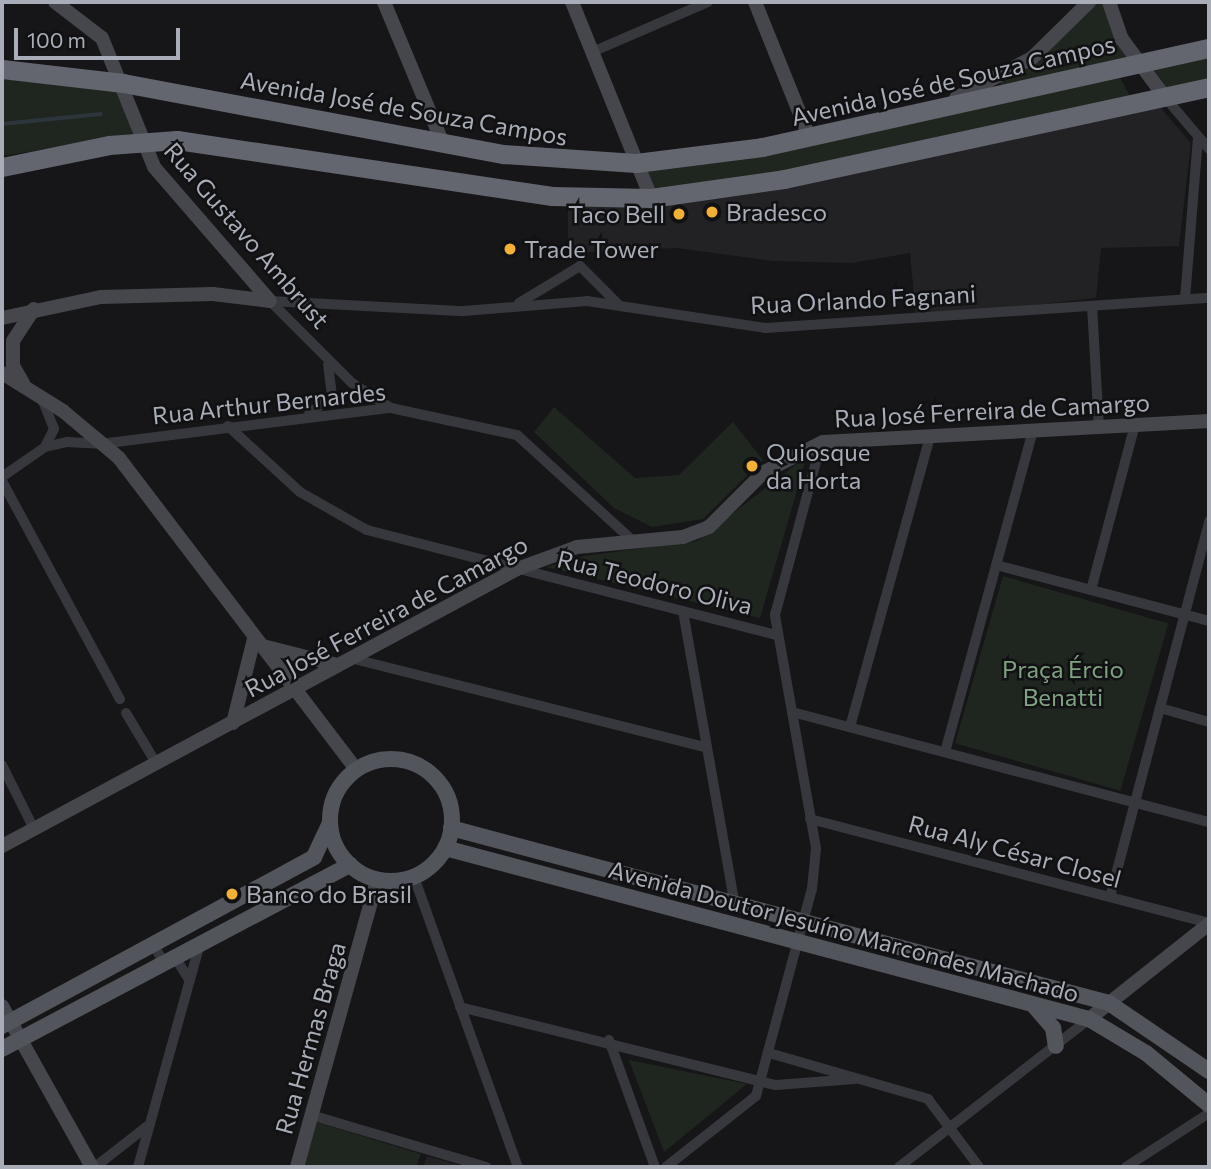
<!DOCTYPE html>
<html>
<head>
<meta charset="utf-8">
<style>
	body { margin:0 }
	#map { position:relative; width:1211px; height:1169px; overflow:hidden; background:#161618; font-family:Commissioner,sans-serif }
	div>[style] { position:absolute }
	.built>* { inset:0; background:#222225 }
	.green>* { inset:0; background:#1e261f; transform-origin:0 0 }
	.stream>* { height:3.5px; margin:-1.75px; padding:0 1.75px; transform-origin:1.75px; border-radius:1.75px; background:#2c353c }
	.street>* { height:10px; margin:-5px; padding:0 5px; transform-origin:5px; border-radius:5px; background:#37383d }
	.secondary>* { height:14px; margin:-7px; padding:0 7px; transform-origin:7px; border-radius:7px; background:#45474d }
	.primary>* { height:16px; margin:-8px; padding:0 8px; transform-origin:8px; border-radius:8px; background:#53555c }
	.primary>.ring { margin:-8px; padding:0; box-sizing:content-box; background:none; border:16px solid #53555c; border-radius:50% }
	.highway>* { height:19px; margin:-9.5px; padding:0 9.5px; transform-origin:9.5px; border-radius:9.5px; background:#63666e }
	.dots>* { width:19px; height:19px; translate:-50% -50%; box-sizing:border-box; border:4px solid #111113; border-radius:50% }
	span { translate:-50% -50%; white-space:nowrap; text-align:center; line-height:1.15; -webkit-text-stroke:5px #111113; paint-order:stroke }
	.street-label { font-size:24px; color:#a8adb8 }
	.poi-label { font-size:24px; color:#a8adb8 }
	.left { translate:0 -50%; text-align:left }
	.right { translate:-100% -50%; text-align:right }
	.park-label { font-size:24px; color:#7fa381 }
	.frame { position:absolute; inset:0; border:4px solid #a8adb8; pointer-events:none }
	.scale { position:absolute; left:14px; top:28px; width:166px; height:32px; box-sizing:border-box; border:4px solid #a8adb8; border-top:0; padding-left:9px; font-size:21px; line-height:24px; white-space:nowrap; color:#a8adb8; -webkit-text-stroke:5px #111113; paint-order:stroke }
</style>
</head>
<body>
<div id="map">
	<div class="built">
		<div style="clip-path:polygon(1159px 106px,1191px 143px,1179px 246px,1101px 248px,1096px 298px,916px 318px,910px 253px,852px 263px,773px 261px,677px 248px,568px 253px,568px 203px)"></div>
		<div style="clip-path:polygon(427px 1156px,465px 1167px,423px 1167px)"></div>
	</div>
	<div class="green">
		<div style="clip-path:polygon(1094px 2px,1104px 2px,1130px 57px,1003px 90px,1000px 82px)"></div>
		<div style="clip-path:polygon(1209px 54px,1209px 82px,1168px 90px,1153px 68px)"></div>
		<div style="clip-path:polygon(1117px 72px,1131px 98px,776px 176px,653px 193px,644px 168px)"></div>
		<div style="clip-path:polygon(2px 79px,122px 90px,133px 135px,2px 156px)"></div>
		<div style="clip-path:polygon(554px 407px,635px 478px,679px 475px,733px 422px,763px 460px,703px 519px,652px 527px,614px 508px,534px 432px)"></div>
		<div style="clip-path:polygon(807px 456px,760px 618px,546px 567px,584px 556px,697px 541px)"></div>
		<div style="left:1003px;top:576px;width:172px;height:174px;rotate:16deg"></div>
		<div style="clip-path:polygon(629px 1060px,747px 1084px,664px 1152px)"></div>
		<div style="clip-path:polygon(316px 1122px,421px 1154px,416px 1167px,302px 1167px)"></div>
	</div>
	<div class="stream">
		<div style="left:2px;top:124px;width:99px;rotate:-5.8deg"></div>
	</div>
	<div class="street">
		<div style="left:592px;top:52px;width:126px;rotate:-23.3deg"></div>
		<div style="left:1164px;top:96px;width:70px;rotate:49.7deg"></div>
		<div style="left:1185px;top:299px;width:162px;rotate:-85.4deg"></div>
		<div style="left:270px;top:301px;width:194px;rotate:3deg"></div>
		<div style="left:464px;top:311px;width:123px;rotate:-4.6deg"></div>
		<div style="left:587px;top:301px;width:181px;rotate:8.6deg"></div>
		<div style="left:766px;top:328px;width:444px;rotate:-3.9deg"></div>
		<div style="left:270px;top:301px;width:116px;rotate:45deg"></div>
		<div style="left:352px;top:383px;width:46px;rotate:32.7deg"></div>
		<div style="left:519px;top:303px;width:71px;rotate:-31.2deg"></div>
		<div style="left:580px;top:266px;width:54px;rotate:45deg"></div>
		<div style="left:1092px;top:306px;width:121px;rotate:86.7deg"></div>
		<div style="left:42px;top:399px;width:32px;rotate:68deg"></div>
		<div style="left:54px;top:429px;width:20px;rotate:117deg"></div>
		<div style="left:309px;top:414px;width:29px;rotate:-38deg"></div>
		<div style="left:332px;top:396px;width:32px;rotate:-97deg"></div>
		<div style="left:228px;top:426px;width:98px;rotate:42.5deg"></div>
		<div style="left:300px;top:492px;width:77px;rotate:29.6deg"></div>
		<div style="left:367px;top:530px;width:423px;rotate:14.4deg"></div>
		<div style="left:2px;top:477px;width:52px;rotate:-34.9deg"></div>
		<div style="left:45px;top:447px;width:23px;rotate:-13deg"></div>
		<div style="left:67px;top:442px;width:33px;rotate:3deg"></div>
		<div style="left:100px;top:444px;width:293px;rotate:-7.1deg"></div>
		<div style="left:391px;top:408px;width:129px;rotate:12.1deg"></div>
		<div style="left:517px;top:435px;width:156px;rotate:42.4deg"></div>
		<div style="left:2px;top:481px;width:248px;rotate:61.6deg"></div>
		<div style="left:996px;top:565px;width:220px;rotate:14.7deg"></div>
		<div style="left:1091px;top:590px;width:171px;rotate:-75.1deg"></div>
		<div style="left:683px;top:611px;width:300px;rotate:80deg"></div>
		<div style="left:350px;top:658px;width:368px;rotate:14.1deg"></div>
		<div style="left:1160px;top:708px;width:51px;rotate:15.9deg"></div>
		<div style="left:792px;top:712px;width:431px;rotate:14.8deg"></div>
		<div style="left:126px;top:713px;width:58px;rotate:59deg"></div>
		<div style="left:850px;top:727px;width:302px;rotate:-74.6deg"></div>
		<div style="left:945px;top:752px;width:334px;rotate:-74.7deg"></div>
		<div style="left:2px;top:765px;width:72px;rotate:63.4deg"></div>
		<div style="left:810px;top:819px;width:412px;rotate:14.6deg"></div>
		<div style="left:414px;top:877px;width:308px;rotate:70.3deg"></div>
		<div style="left:1110px;top:897px;width:389px;rotate:-75.2deg"></div>
		<div style="left:153px;top:944px;width:20px;rotate:60deg"></div>
		<div style="left:163px;top:961px;width:15px;rotate:4deg"></div>
		<div style="left:178px;top:962px;width:22px;rotate:58deg"></div>
		<div style="left:460px;top:1007px;width:325px;rotate:13.9deg"></div>
		<div style="left:776px;top:1085px;width:79px;rotate:-4.3deg"></div>
		<div style="left:609px;top:1040px;width:135px;rotate:70.1deg"></div>
		<div style="left:769px;top:1053px;width:166px;rotate:16.1deg"></div>
		<div style="left:928px;top:1099px;width:85px;rotate:53.1deg"></div>
		<div style="left:311px;top:1115px;width:183px;rotate:16.5deg"></div>
		<div style="left:95px;top:1167px;width:70px;rotate:-38deg"></div>
		<div style="left:138px;top:1167px;width:231px;rotate:-74.5deg"></div>
		<div style="left:666px;top:1167px;width:115px;rotate:-38.3deg"></div>
		<div style="left:756px;top:1096px;width:214px;rotate:-74.9deg"></div>
		<div style="left:812px;top:889px;width:41px;rotate:-84.4deg"></div>
		<div style="left:816px;top:848px;width:237px;rotate:-100deg"></div>
		<div style="left:775px;top:615px;width:178px;rotate:-75deg"></div>
		<div style="left:899px;top:1167px;width:241px;rotate:-37.9deg"></div>
		<div style="left:1126px;top:1167px;width:99px;rotate:-33deg"></div>
	</div>
	<div class="secondary">
		<div style="left:55px;top:2px;width:59px;rotate:37.5deg"></div>
		<div style="left:102px;top:38px;width:139px;rotate:68deg"></div>
		<div style="left:154px;top:167px;width:177px;rotate:49.1deg"></div>
		<div style="left:384px;top:2px;width:154px;rotate:67.4deg"></div>
		<div style="left:572px;top:2px;width:211px;rotate:68deg"></div>
		<div style="left:755px;top:2px;width:144px;rotate:68.1deg"></div>
		<div style="left:1109px;top:2px;width:39px;rotate:71deg"></div>
		<div style="left:1122px;top:39px;width:71px;rotate:53.6deg"></div>
		<div style="left:956px;top:98px;width:86px;rotate:-27.8deg"></div>
		<div style="left:1032px;top:58px;width:80px;rotate:-44.5deg"></div>
		<div style="left:2px;top:318px;width:101px;rotate:-12deg"></div>
		<div style="left:101px;top:297px;width:112px;rotate:-1.5deg"></div>
		<div style="left:213px;top:294px;width:57px;rotate:7deg"></div>
		<div style="left:2px;top:373px;width:72px;rotate:31.9deg"></div>
		<div style="left:63px;top:411px;width:73px;rotate:40deg"></div>
		<div style="left:119px;top:458px;width:391px;rotate:52.7deg"></div>
		<div style="left:23px;top:383px;width:20px;rotate:-120deg"></div>
		<div style="left:13px;top:366px;width:25px;rotate:-90deg"></div>
		<div style="left:13px;top:341px;width:38px;rotate:-57deg"></div>
		<div style="left:259px;top:645px;width:81px;rotate:14.4deg"></div>
		<div style="left:233px;top:723px;width:87px;rotate:-76deg"></div>
		<div style="left:2px;top:846px;width:585px;rotate:-28.27deg"></div>
		<div style="left:517px;top:569px;width:64px;rotate:-20.1deg"></div>
		<div style="left:577px;top:547px;width:106px;rotate:-5.4deg"></div>
		<div style="left:683px;top:537px;width:28px;rotate:-21deg"></div>
		<div style="left:709px;top:527px;width:78px;rotate:-45deg"></div>
		<div style="left:764px;top:472px;width:66px;rotate:-27deg"></div>
		<div style="left:823px;top:442px;width:387px;rotate:-3.1deg"></div>
		<div style="left:2px;top:1006px;width:184px;rotate:60.8deg"></div>
		<div style="left:1089px;top:1019px;width:153px;rotate:-38.4deg"></div>
		<div style="left:297px;top:1167px;width:298px;rotate:-74.4deg"></div>
	</div>
	<div class="primary">
		<div class="ring" style="left:330px;top:759px;width:106px;height:106px"></div>
		<div style="left:451px;top:828px;width:681px;rotate:14.89deg"></div>
		<div style="left:1109px;top:1003px;width:121px;rotate:34.2deg"></div>
		<div style="left:445px;top:848px;width:666px;rotate:14.87deg"></div>
		<div style="left:1089px;top:1019px;width:66px;rotate:30.8deg"></div>
		<div style="left:1146px;top:1053px;width:82px;rotate:39.5deg"></div>
		<div style="left:1035px;top:1007px;width:28px;rotate:49deg"></div>
		<div style="left:1053px;top:1028px;width:18px;rotate:81deg"></div>
		<div style="left:2px;top:1026px;width:355px;rotate:-28.4deg"></div>
		<div style="left:314px;top:857px;width:38px;rotate:-65deg"></div>
		<div style="left:2px;top:1049px;width:394px;rotate:-27.9deg"></div>
	</div>
	<div class="highway">
		<div style="left:2px;top:69px;width:122px;rotate:6.6deg"></div>
		<div style="left:123px;top:83px;width:387px;rotate:10.6deg"></div>
		<div style="left:503px;top:154px;width:133px;rotate:3.9deg"></div>
		<div style="left:636px;top:163px;width:127px;rotate:-7.2deg"></div>
		<div style="left:762px;top:147px;width:458px;rotate:-12.5deg"></div>
		<div style="left:2px;top:167px;width:109px;rotate:-11.6deg"></div>
		<div style="left:109px;top:145px;width:68px;rotate:-4.2deg"></div>
		<div style="left:177px;top:140px;width:379px;rotate:8.5deg"></div>
		<div style="left:552px;top:196px;width:99px;rotate:1.2deg"></div>
		<div style="left:651px;top:198px;width:134px;rotate:-8.1deg"></div>
		<div style="left:784px;top:179px;width:435px;rotate:-12.2deg"></div>
	</div>
	<div class="dots">
		<div style="left:712px;top:212px;background:#f2b134"></div>
		<div style="left:679px;top:214px;background:#f2b134"></div>
		<div style="left:510px;top:249px;background:#f2b134"></div>
		<div style="left:752px;top:466px;background:#f2b134"></div>
		<div style="left:232px;top:894px;background:#f2b134"></div>
	</div>
	<div class="street-label">
		<span style="left:953px;top:80px;rotate:-13deg">Avenida José de Souza Campos</span>
		<span style="left:404px;top:108px;rotate:10deg">Avenida José de Souza Campos</span>
		<span style="left:247px;top:235px;rotate:49deg">Rua Gustavo Ambrust</span>
		<span style="left:863px;top:299px;rotate:-3deg">Rua Orlando Fagnani</span>
		<span style="left:269px;top:403px;rotate:-6deg">Rua Arthur Bernardes</span>
		<span style="left:992px;top:410px;rotate:-3deg">Rua José Ferreira de Camargo</span>
		<span style="left:655px;top:582px;rotate:14deg">Rua Teodoro Oliva</span>
		<span style="left:386px;top:616px;rotate:-28deg">Rua José Ferreira de Camargo</span>
		<span style="left:1015px;top:851px;rotate:15deg">Rua Aly César Closel</span>
		<span style="left:844px;top:931px;rotate:15deg">Avenida Doutor Jesuíno Marcondes Machado</span>
		<span style="left:310px;top:1038px;rotate:-74deg">Rua Hermas Braga</span>
	</div>
	<div class="poi-label">
		<span class="left" style="left:726px;top:212px">Bradesco</span>
		<span class="right" style="left:665px;top:214px">Taco Bell</span>
		<span class="left" style="left:524px;top:249px">Trade Tower</span>
		<span class="left" style="left:766px;top:466px">Quiosque<br>da Horta</span>
		<span class="left" style="left:246px;top:894px">Banco do Brasil</span>
	</div>
	<div class="park-label">
		<span style="left:1063px;top:683px">Praça Ércio<br>Benatti</span>
	</div>
	<div class="frame"></div>
	<div class="scale">100 m</div>
</div>
</body>
</html>
